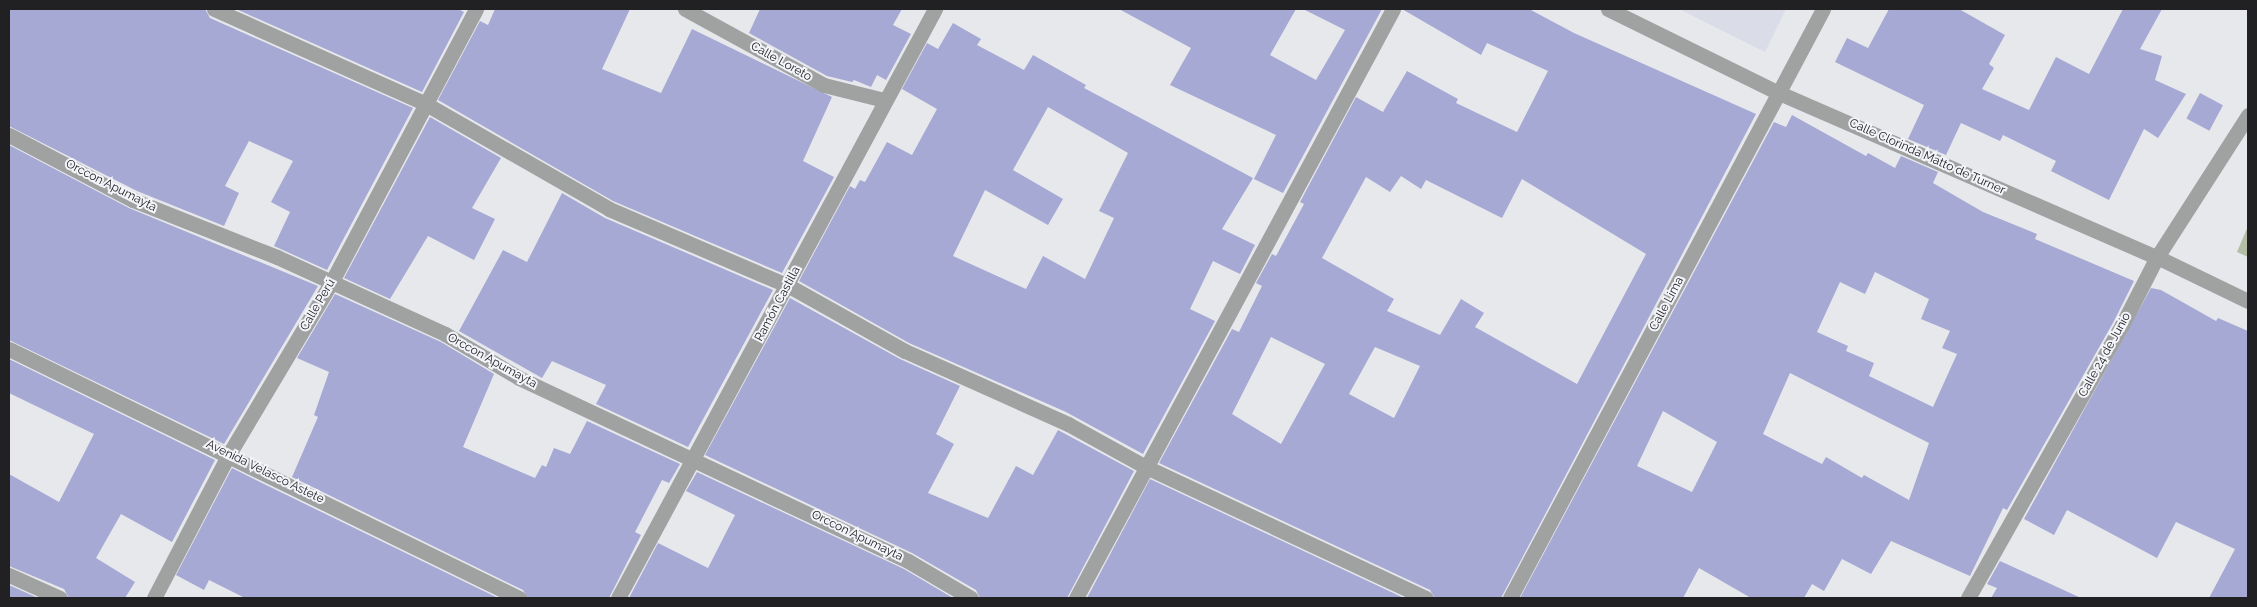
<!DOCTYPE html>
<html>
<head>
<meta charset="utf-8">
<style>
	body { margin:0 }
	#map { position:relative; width:2257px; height:607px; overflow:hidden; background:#e7e8ec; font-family:Raleway,sans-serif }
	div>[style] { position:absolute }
	.built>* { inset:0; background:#dadce8 }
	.green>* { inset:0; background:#b2bfa6 }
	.building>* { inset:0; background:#a6a9d4; transform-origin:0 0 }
	.street>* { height:15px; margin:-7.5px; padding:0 7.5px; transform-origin:7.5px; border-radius:7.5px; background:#a0a2a2 }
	span { translate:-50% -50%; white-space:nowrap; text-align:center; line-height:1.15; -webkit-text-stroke:4px #f4f5fa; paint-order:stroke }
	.street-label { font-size:12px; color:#212123 }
	.frame { position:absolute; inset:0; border:10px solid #212123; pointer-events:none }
</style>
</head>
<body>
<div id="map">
	<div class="built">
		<div style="clip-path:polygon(1679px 9px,1786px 9px,1765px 52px)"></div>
	</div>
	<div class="green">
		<div style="clip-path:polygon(2248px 226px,2248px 257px,2237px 252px)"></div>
	</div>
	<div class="building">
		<div style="clip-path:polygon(9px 9px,205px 9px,210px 18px,413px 108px,327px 270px,274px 246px,290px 212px,271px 202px,293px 161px,249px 141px,225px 186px,239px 193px,224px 226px,137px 191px,9px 126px)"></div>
		<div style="clip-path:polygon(236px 9px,458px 9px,464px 12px,422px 92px)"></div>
		<div style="clip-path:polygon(495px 9px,630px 9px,602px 69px,661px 93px,692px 29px,832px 97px,803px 161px,834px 177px,782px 273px,613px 201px,438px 100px,480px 21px,488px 25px)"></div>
		<div style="clip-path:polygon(760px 9px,902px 9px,893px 25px,911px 34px,886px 80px,877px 75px,871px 87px,854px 80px,852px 82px,827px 76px,749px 33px)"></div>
		<div style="clip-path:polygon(1119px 9px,1296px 9px,1270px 55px,1316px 80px,1345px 30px,1303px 9px,1382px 9px,1283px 193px,1254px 179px,1276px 135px,1170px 85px,1191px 48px)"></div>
		<div style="clip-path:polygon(evenodd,1402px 9px,1529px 9px,1574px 33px,1756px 114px,1501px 598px,1435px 598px,1430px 590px,1159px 463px,1232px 329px,1239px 332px,1262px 286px,1256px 283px,1272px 254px,1276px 256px,1304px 204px,1300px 202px,1356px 97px,1383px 112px,1407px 71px,1458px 99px,1456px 103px,1517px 132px,1548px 71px,1487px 43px,1481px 55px,1402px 9px,1401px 176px,1421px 189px,1426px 180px,1502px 218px,1522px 179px,1646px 254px,1577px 384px,1475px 327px,1484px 313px,1461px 299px,1440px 335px,1387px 311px,1394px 299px,1322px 258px,1366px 177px,1390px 192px,1401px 176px,1402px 9px,1271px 337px,1325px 364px,1281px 444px,1232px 414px,1271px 337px,1402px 9px,1375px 347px,1420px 366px,1394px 418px,1349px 394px,1375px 347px)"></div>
		<div style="clip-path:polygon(1889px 9px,1959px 9px,2005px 35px,1989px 64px,1994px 68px,1982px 89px,2029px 110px,2056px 57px,2089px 74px,2123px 9px,2162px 9px,2140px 49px,2162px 56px,2155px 80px,2186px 94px,2158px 138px,2144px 129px,2109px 200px,2051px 171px,2056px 161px,2003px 135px,2000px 141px,1961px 123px,1946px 155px,1908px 139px,1924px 105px,1835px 62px,1847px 38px,1868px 48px)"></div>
		<div style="clip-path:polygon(evenodd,953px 23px,981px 39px,977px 45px,1024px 70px,1033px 55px,1086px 85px,1084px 88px,1253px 178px,1222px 229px,1255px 245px,1240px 274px,1213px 261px,1190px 309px,1215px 321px,1143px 454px,1066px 412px,909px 343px,799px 281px,850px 186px,855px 189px,860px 180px,865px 182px,887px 142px,912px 155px,937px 109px,902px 89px,927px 43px,938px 49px,953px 23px,1048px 107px,1128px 153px,1099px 211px,1114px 218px,1085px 279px,1043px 256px,1026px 289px,953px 256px,985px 190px,1048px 225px,1063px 199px,1013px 170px,1048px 107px)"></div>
		<div style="left:2200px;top:93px;width:26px;height:29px;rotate:28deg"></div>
		<div style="clip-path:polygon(evenodd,1792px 115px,1866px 156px,1868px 153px,1895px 168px,1901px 156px,1938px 172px,1933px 183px,1983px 212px,2037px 234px,2035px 239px,2134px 281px,2114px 321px,2007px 510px,2003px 508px,1970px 576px,1891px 541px,1871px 574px,1842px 559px,1824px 591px,1812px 584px,1804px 598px,1751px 598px,1699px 568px,1683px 598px,1520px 598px,1774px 122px,1786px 127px,1792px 115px,1875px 272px,1929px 299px,1921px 319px,1950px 331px,1942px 348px,1957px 354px,1933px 407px,1869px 376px,1874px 363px,1846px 351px,1848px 346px,1817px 332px,1840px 282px,1865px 294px,1875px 272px,1792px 115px,1790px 373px,1929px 443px,1909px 500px,1864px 475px,1862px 478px,1826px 457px,1822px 464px,1763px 434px,1790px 373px,1792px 115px,1663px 411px,1717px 442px,1692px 492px,1637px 466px,1663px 411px)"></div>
		<div style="clip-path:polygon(430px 117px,501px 158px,472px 208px,495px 219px,474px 260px,428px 236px,390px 299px,344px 278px)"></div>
		<div style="clip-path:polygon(9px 145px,129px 208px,318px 286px,224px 444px,9px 340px)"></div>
		<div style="clip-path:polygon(562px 193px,605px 218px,773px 290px,688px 447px,596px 404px,606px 385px,552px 361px,542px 378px,459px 331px,503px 250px,527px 262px)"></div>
		<div style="clip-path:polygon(2151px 288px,2161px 290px,2216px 321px,2218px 318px,2248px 331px,2248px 598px,2209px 598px,2235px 549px,2176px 522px,2157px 558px,2067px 510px,2054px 535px,2024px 519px)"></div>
		<div style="clip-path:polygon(335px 294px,441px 342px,494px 374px,463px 447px,535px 478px,542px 465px,546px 467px,554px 448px,570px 454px,587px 421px,680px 464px,669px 483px,662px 480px,635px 532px,641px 535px,609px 598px,528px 598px,523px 590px,292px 477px,318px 417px,314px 415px,329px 372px,297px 358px)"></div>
		<div style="clip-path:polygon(790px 298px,900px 359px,960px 386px,936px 434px,954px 444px,928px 493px,988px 518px,1016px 466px,1033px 475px,1058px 430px,1134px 471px,1067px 598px,980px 598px,976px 590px,912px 553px,705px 455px)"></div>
		<div style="clip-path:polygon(9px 359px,215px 460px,172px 542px,121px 514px,96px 558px,135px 582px,125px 598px,69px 598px,64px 589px,9px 566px,9px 474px,59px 502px,94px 434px,9px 393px)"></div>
		<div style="clip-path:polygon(232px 468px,264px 484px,498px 598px,245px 598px,209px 580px,204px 590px,176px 575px)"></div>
		<div style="clip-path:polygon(697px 472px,904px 569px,953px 598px,629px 598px,658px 543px,708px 568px,735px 515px,686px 491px)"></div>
		<div style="clip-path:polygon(1150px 479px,1404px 598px,1087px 598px)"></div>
		<div style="clip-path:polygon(2000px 561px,2081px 598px,1991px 598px,1997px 588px,1987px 584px)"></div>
		<div style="clip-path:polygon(9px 585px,38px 598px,9px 598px)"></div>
	</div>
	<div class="street">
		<div style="left:214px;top:9px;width:232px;rotate:24.1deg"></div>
		<div style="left:426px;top:104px;width:211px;rotate:29.8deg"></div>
		<div style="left:609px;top:209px;width:196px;rotate:23.2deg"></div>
		<div style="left:789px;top:286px;width:133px;rotate:29.3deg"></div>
		<div style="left:905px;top:351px;width:179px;rotate:24.1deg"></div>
		<div style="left:1068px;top:424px;width:89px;rotate:28.9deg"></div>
		<div style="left:1146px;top:467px;width:309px;rotate:25.1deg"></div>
		<div style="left:685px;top:9px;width:158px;rotate:28.7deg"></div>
		<div style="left:824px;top:85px;width:62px;rotate:14deg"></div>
		<div style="left:1608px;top:9px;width:191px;rotate:26.2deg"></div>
		<div style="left:1779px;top:93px;width:412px;rotate:23.5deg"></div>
		<div style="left:2157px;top:257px;width:101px;rotate:25.8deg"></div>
		<div style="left:9px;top:135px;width:140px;rotate:27.7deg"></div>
		<div style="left:133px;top:200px;width:155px;rotate:21.6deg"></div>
		<div style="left:277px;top:257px;width:185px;rotate:24.6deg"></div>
		<div style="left:445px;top:334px;width:86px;rotate:30.7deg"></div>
		<div style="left:519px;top:378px;width:430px;rotate:25.2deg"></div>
		<div style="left:908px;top:561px;width:73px;rotate:30.4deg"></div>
		<div style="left:9px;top:349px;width:568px;rotate:26.02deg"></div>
		<div style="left:9px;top:575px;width:56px;rotate:24.3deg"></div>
		<div style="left:154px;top:598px;width:162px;rotate:-62.5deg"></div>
		<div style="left:229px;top:454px;width:199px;rotate:-59.2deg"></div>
		<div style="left:331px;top:283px;width:310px;rotate:-62.1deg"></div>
		<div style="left:618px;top:598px;width:669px;rotate:-61.71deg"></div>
		<div style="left:1076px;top:598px;width:669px;rotate:-61.71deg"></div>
		<div style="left:1510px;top:598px;width:667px;rotate:-62.01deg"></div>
		<div style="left:1968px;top:598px;width:313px;rotate:-60.6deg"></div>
		<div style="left:2122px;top:325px;width:76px;rotate:-62.8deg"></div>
		<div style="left:2157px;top:257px;width:169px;rotate:-57.3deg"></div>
	</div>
	<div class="street-label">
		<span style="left:781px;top:62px;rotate:29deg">Calle Loreto</span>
		<span style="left:1927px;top:157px;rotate:24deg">Calle Clorinda Matto de Turner</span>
		<span style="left:111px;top:186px;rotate:27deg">Orccon Apumayta</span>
		<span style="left:778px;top:304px;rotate:-62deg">Ramón Castilla</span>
		<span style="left:1667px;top:304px;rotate:-62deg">Calle Lima</span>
		<span style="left:318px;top:305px;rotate:-60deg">Calle Perú</span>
		<span style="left:2105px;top:355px;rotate:-61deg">Calle 24 de Junio</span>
		<span style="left:492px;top:361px;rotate:29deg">Orccon Apumayta</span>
		<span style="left:265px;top:472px;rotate:26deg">Avenida Velasco Astete</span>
		<span style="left:857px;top:536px;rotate:26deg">Orccon Apumayta</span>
	</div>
	<div class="frame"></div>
</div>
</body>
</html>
